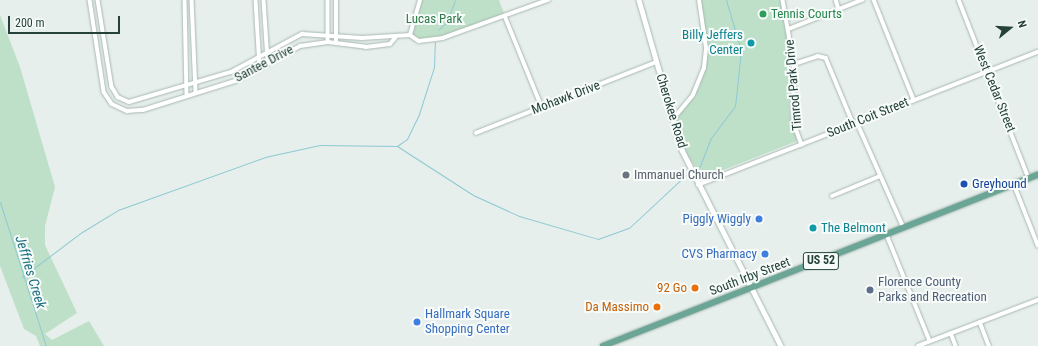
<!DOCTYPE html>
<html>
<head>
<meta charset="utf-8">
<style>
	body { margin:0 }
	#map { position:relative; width:1038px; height:346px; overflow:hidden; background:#e6efeb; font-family:"Roboto Condensed",sans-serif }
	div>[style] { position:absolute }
	.green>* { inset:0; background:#bfe0c8 }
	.stream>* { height:1px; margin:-0.5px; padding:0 0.5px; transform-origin:0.5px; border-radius:0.5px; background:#8ec9d4 }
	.roads { filter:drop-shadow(0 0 1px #a8b8b2) drop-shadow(0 0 1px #a8b8b2) }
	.minor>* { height:3.5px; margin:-1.75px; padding:0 1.75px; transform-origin:1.75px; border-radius:1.75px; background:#fff }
	.tertiary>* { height:4.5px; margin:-2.25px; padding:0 2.25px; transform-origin:2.25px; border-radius:2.25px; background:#fff }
	.primary>* { height:5.5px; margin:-2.75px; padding:0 2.75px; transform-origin:2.75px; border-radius:2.75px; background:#6aa596 }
	.dots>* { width:11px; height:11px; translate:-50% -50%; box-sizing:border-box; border:2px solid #f7fbf9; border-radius:50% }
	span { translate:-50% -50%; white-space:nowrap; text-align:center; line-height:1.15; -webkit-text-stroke:4px #f7fbf9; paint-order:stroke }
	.shield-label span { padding:1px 3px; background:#f7fbf9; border:1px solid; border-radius:3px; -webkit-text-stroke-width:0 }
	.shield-label { font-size:12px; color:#24423a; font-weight:700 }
	.leisure-label { font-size:13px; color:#27864d }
	.left { translate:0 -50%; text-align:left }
	.park-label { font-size:13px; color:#2d7a4b }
	.culture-label { font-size:13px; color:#0d838f }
	.right { translate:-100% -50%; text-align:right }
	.street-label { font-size:13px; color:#24423a }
	.worship-label { font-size:13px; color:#5b616d }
	.transit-label { font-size:13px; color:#164399 }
	.shop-label { font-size:13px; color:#366cbe }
	.service-label { font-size:13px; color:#4e5e75 }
	.food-label { font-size:13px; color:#c56008 }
	.water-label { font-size:14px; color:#1c6f80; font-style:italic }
	.north { position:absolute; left:990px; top:8px; width:40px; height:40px; -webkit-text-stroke:3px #f7fbf9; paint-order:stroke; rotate:72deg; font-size:11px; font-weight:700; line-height:16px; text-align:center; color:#24423a }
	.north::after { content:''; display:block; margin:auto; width:14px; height:18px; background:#24423a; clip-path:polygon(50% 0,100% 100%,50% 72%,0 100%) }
	.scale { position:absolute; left:8px; top:16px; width:112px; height:18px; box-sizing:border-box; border:2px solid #24423a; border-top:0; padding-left:5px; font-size:12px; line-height:14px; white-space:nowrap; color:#24423a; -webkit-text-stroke:3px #f7fbf9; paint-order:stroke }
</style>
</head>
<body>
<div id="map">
	<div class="green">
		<div style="clip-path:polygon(420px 0,499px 0,505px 16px,453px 35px,419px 41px,409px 31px)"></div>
		<div style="clip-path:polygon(700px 0,780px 0,790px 53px,790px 117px,797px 141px,703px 178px,685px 152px,674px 119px,699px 88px,705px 69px)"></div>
		<div style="clip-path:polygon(0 15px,20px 67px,55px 187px,45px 226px,45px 245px,77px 313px,45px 334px,52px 340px,89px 321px,104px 346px,40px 346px,36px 336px,24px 329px,0 266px)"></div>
	</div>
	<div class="stream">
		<div style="left:438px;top:30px;width:12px;rotate:-42deg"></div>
		<div style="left:447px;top:22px;width:23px;rotate:-70deg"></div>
		<div style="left:397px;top:146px;width:12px;rotate:-35deg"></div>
		<div style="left:407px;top:139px;width:28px;rotate:-64deg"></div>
		<div style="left:419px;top:114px;width:49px;rotate:-72.3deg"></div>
		<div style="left:434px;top:67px;width:25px;rotate:-88deg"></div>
		<div style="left:695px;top:169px;width:6px;rotate:-31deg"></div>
		<div style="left:700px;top:166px;width:30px;rotate:-69deg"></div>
		<div style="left:711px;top:138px;width:40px;rotate:-53deg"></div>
		<div style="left:735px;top:106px;width:8px;rotate:-83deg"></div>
		<div style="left:736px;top:98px;width:48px;rotate:-84.1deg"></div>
		<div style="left:741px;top:50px;width:52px;rotate:-106.7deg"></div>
		<div style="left:0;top:202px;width:151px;rotate:72.3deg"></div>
		<div style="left:22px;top:277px;width:75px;rotate:-36.9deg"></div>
		<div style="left:82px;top:232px;width:42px;rotate:-31.4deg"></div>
		<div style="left:118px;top:210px;width:156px;rotate:-19.8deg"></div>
		<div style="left:265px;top:157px;width:56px;rotate:-12.3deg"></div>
		<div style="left:320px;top:145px;width:77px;rotate:0.7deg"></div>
		<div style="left:397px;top:146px;width:90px;rotate:32.8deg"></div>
		<div style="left:473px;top:195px;width:51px;rotate:24.5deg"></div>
		<div style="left:519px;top:216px;width:82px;rotate:16.2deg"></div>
		<div style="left:598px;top:239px;width:33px;rotate:-20deg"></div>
		<div style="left:629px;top:228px;width:79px;rotate:-43deg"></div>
	</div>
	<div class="roads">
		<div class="minor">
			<div style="left:90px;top:0;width:93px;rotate:81.3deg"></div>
			<div style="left:104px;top:92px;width:14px;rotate:56deg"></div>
			<div style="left:112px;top:104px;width:17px;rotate:25deg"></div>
			<div style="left:127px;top:111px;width:16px;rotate:-4deg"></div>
			<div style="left:143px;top:110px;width:96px;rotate:-17.5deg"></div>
			<div style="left:235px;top:81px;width:74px;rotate:-28.3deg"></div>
			<div style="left:300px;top:46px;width:28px;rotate:-8deg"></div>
			<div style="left:328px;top:42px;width:38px;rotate:7deg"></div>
			<div style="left:366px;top:47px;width:24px;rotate:-7deg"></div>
			<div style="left:390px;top:44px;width:8px;rotate:-50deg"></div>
			<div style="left:98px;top:0;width:88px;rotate:80.9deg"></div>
			<div style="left:112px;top:87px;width:12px;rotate:59deg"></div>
			<div style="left:118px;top:97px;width:12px;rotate:24deg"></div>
			<div style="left:129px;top:102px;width:106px;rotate:-16.4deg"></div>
			<div style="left:231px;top:72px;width:81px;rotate:-28.2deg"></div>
			<div style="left:302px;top:34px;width:60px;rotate:3.8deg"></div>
			<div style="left:362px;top:38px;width:48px;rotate:-3.6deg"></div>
			<div style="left:185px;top:0;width:96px;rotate:88.8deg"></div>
			<div style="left:192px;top:0;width:93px;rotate:87.5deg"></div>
			<div style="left:256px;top:0;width:68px;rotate:86.6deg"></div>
			<div style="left:264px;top:0;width:61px;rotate:86.2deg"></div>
			<div style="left:328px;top:0;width:42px;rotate:90deg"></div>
			<div style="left:783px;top:0;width:65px;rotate:80.2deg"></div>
			<div style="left:794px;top:64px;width:59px;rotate:90deg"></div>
			<div style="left:794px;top:123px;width:23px;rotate:70deg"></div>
			<div style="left:836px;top:0;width:9px;rotate:72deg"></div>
			<div style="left:874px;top:0;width:108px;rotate:68.2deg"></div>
			<div style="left:959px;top:0;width:192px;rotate:68.6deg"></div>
			<div style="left:505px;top:16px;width:98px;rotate:67.9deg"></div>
			<div style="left:789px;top:29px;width:79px;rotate:-21.7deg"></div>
			<div style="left:410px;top:35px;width:11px;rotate:34deg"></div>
			<div style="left:419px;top:41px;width:24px;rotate:-7deg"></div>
			<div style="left:443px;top:38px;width:112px;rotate:-19.9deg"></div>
			<div style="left:410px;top:35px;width:36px;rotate:-74deg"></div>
			<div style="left:336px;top:43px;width:43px;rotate:-90deg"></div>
			<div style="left:794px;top:64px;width:25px;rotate:-18deg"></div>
			<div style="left:818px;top:56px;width:8px;rotate:14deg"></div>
			<div style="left:826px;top:58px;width:70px;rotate:67.4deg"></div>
			<div style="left:673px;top:119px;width:31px;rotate:-50deg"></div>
			<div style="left:693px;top:95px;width:29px;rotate:-68deg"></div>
			<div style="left:704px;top:68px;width:20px;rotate:-84deg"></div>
			<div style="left:706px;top:48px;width:49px;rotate:-98.3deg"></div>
			<div style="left:857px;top:122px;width:116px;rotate:66.1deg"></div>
			<div style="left:476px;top:133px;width:193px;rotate:-21.5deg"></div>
			<div style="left:1014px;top:184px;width:66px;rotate:68.5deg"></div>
			<div style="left:698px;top:185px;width:365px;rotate:-21.4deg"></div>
			<div style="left:832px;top:196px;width:52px;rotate:-22.6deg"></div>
			<div style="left:887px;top:235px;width:114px;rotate:67.9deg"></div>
			<div style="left:980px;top:322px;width:26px;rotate:69deg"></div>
			<div style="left:951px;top:333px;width:14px;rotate:69deg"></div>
			<div style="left:918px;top:346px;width:129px;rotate:-21deg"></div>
		</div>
		<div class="tertiary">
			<div style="left:639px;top:0;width:156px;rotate:74deg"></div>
			<div style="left:682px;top:150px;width:220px;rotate:63.2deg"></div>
		</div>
		<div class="primary">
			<div style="left:603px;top:346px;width:467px;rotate:-21.5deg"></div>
		</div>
	</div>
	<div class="dots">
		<div style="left:763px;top:14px;background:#2e9e5b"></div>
		<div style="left:751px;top:43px;background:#0f9aa8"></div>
		<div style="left:626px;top:175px;background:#6b7280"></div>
		<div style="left:964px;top:184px;background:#1a4fb4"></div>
		<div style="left:759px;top:219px;background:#3f7fe0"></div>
		<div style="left:813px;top:228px;background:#0f9aa8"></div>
		<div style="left:765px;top:254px;background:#3f7fe0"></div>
		<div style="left:695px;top:288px;background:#e8710a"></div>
		<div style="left:870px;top:290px;background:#5c6f8a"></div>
		<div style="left:657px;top:307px;background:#e8710a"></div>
		<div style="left:417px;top:322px;background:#3f7fe0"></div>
	</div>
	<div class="shield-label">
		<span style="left:821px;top:261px">US 52</span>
	</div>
	<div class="leisure-label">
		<span class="left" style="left:771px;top:14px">Tennis Courts</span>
	</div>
	<div class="park-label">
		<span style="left:434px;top:19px">Lucas Park</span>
	</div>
	<div class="culture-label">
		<span class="right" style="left:743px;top:43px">Billy Jeffers<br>Center</span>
		<span class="left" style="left:821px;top:228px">The Belmont</span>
	</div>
	<div class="street-label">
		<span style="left:264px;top:64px;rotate:-28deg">Santee Drive</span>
		<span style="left:794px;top:85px;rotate:-95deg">Timrod Park Drive</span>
		<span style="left:994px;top:89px;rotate:68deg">West Cedar Street</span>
		<span style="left:566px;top:98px;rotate:-21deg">Mohawk Drive</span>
		<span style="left:671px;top:111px;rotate:73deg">Cherokee Road</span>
		<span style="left:868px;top:118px;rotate:-22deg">South Coit Street</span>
		<span style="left:750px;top:277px;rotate:-21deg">South Irby Street</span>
	</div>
	<div class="worship-label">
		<span class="left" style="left:634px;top:175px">Immanuel Church</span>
	</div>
	<div class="transit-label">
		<span class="left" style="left:972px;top:184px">Greyhound</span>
	</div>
	<div class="shop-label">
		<span class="right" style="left:751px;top:219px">Piggly Wiggly</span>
		<span class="right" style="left:757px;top:254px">CVS Pharmacy</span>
		<span class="left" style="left:425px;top:322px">Hallmark Square<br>Shopping Center</span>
	</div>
	<div class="service-label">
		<span class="left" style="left:878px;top:290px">Florence County<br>Parks and Recreation</span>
	</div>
	<div class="food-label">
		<span class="right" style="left:687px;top:288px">92 Go</span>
		<span class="right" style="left:649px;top:307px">Da Massimo</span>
	</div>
	<div class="water-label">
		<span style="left:31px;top:272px;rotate:73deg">Jeffries Creek</span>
	</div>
	<div class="north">N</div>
	<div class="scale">200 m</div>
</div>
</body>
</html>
